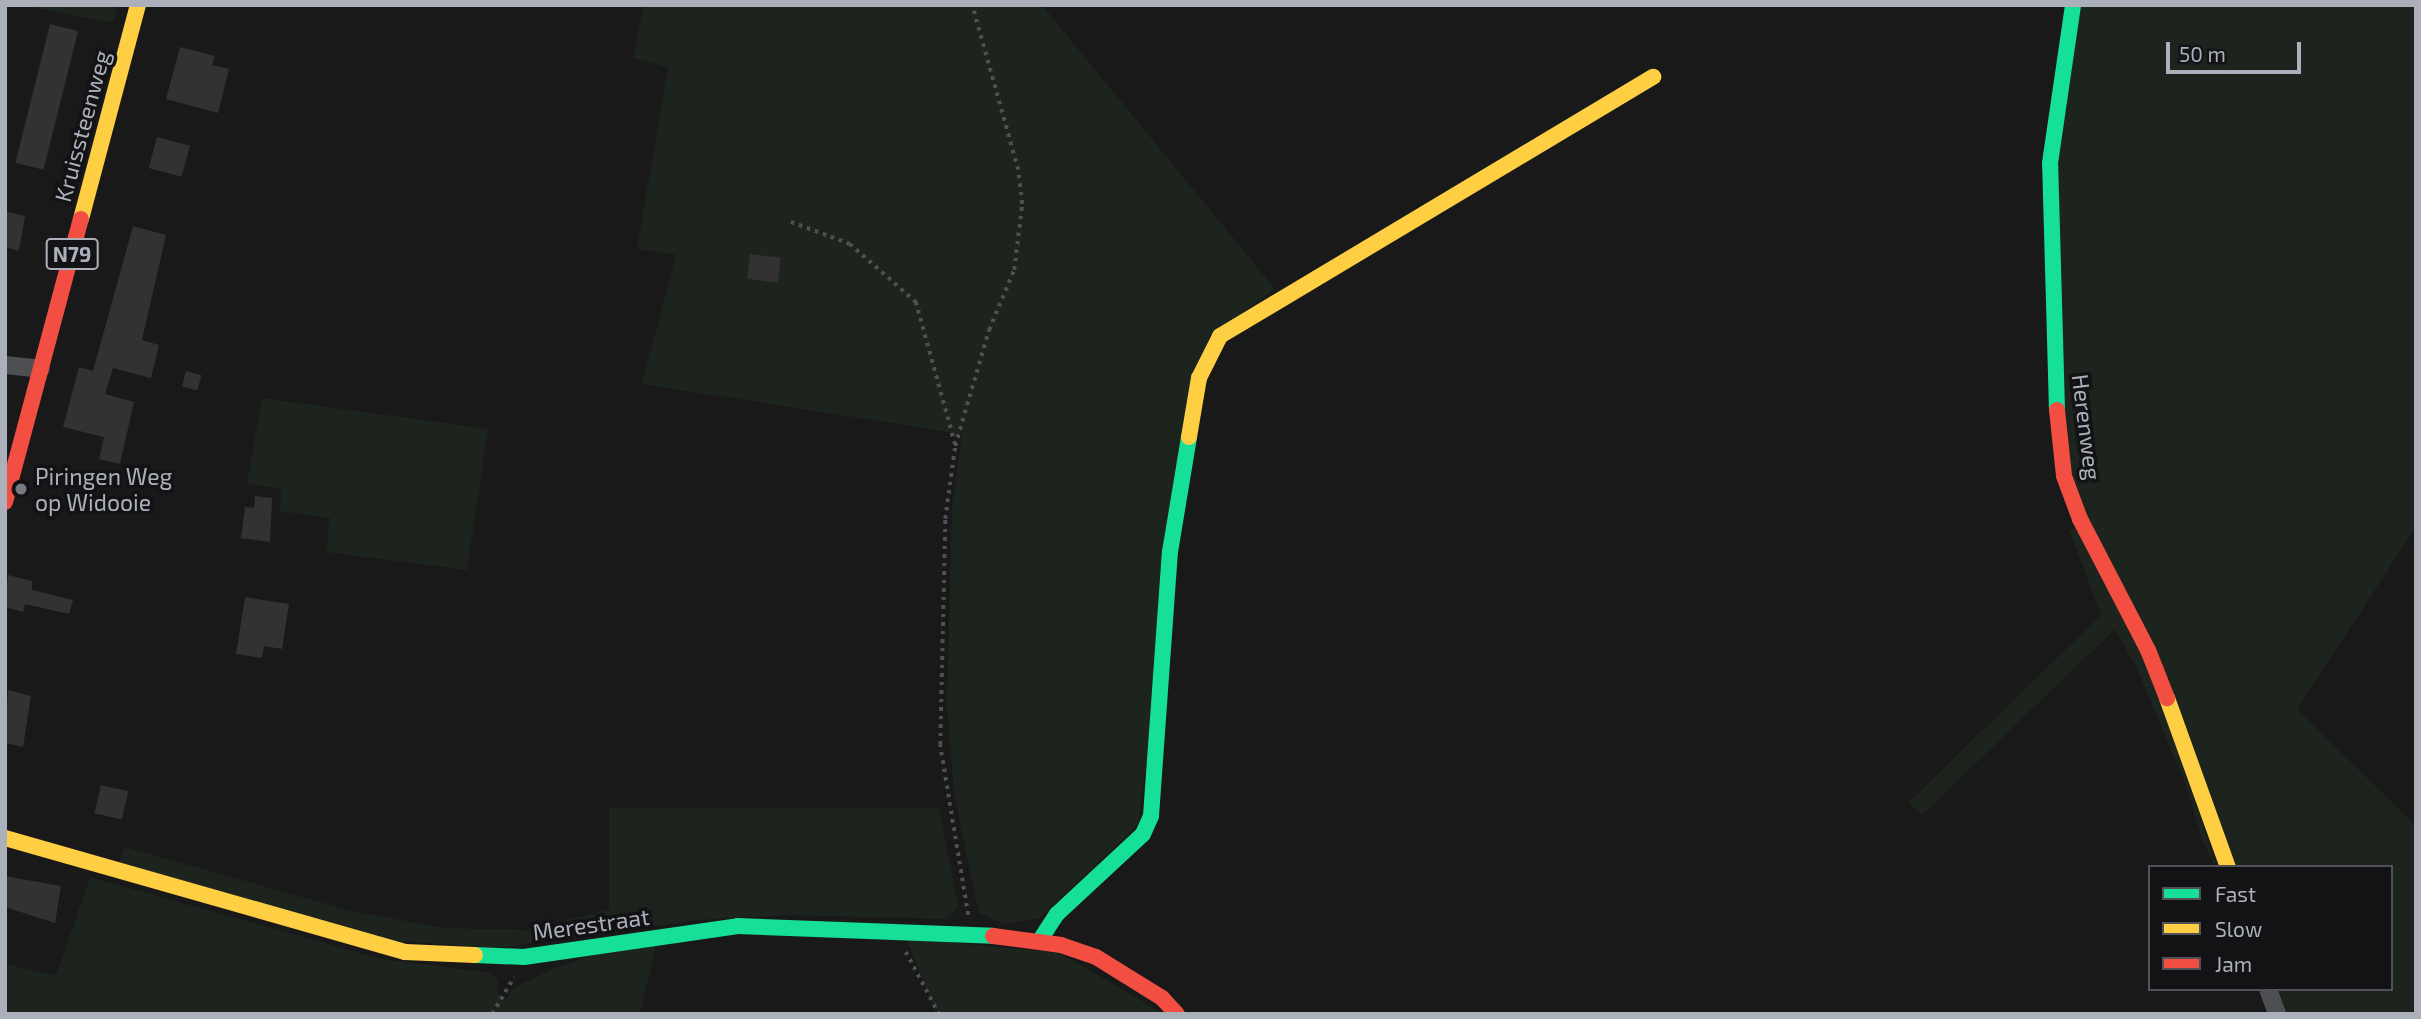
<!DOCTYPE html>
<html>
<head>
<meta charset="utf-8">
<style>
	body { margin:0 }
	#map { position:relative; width:2421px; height:1019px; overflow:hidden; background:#19191a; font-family:"Exo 2",sans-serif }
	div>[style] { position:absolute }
	.green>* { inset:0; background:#1d241e }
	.building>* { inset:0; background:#323234; transform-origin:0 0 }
	.path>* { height:3.5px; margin-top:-1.75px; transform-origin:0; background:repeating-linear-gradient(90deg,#4f5054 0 3.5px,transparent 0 8.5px) }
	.street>* { height:18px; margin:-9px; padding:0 9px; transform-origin:9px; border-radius:9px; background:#4d4f53 }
	.fast>* { height:16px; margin:-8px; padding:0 8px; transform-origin:8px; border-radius:8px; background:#16e098 }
	.slow>* { height:16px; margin:-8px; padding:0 8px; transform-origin:8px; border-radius:8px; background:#ffcf43 }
	.jam>* { height:16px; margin:-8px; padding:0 8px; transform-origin:8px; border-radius:8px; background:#f24e42 }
	.dots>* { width:19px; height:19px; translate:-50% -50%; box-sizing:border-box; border:4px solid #131316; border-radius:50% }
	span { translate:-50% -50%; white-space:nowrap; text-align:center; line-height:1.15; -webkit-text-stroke:7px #131316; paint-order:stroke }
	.shield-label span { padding:2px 5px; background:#131316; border:2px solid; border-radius:5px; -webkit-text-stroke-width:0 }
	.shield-label { font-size:21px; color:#abb0ba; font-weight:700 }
	.street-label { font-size:23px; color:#abb0ba }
	.poi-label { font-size:23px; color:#abb0ba }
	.left { translate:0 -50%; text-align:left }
	.frame { position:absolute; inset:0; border:7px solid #abb0ba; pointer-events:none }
	.legend { position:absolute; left:2148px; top:865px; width:245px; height:126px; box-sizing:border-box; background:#131316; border:2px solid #505258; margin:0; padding:9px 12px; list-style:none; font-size:21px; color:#abb0ba }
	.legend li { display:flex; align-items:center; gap:14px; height:35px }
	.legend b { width:35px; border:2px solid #505258 }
	.scale { position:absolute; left:2166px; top:42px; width:135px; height:32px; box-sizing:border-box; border:4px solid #abb0ba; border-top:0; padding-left:9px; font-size:21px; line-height:24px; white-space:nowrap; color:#abb0ba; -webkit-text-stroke:5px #131316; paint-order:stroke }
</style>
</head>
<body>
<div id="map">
	<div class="green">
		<div style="clip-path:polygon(21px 5px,118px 5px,113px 23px)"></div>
		<div style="clip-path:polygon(644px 5px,1042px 5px,1275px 289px,1209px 336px,1138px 825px,1039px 918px,1005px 924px,979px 913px,954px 793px,947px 705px,952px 507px,962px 434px,642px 384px,676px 255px,637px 249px,668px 67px,633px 58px)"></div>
		<div style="clip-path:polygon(2078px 5px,2416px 5px,2416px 527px,2297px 709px,2416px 826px,2416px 1014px,2286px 1014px,2276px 989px,2391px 989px,2391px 867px,2237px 867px,2087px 522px,2066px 452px,2055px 178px)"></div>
		<div style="clip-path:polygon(262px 398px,488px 429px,467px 570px,326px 552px,330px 518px,279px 511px,282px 489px,247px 484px)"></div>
		<div style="clip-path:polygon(2077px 528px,2146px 658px,2217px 867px,2204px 845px,2186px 785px,2137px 669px,2115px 629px,1922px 815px,1908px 803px,2101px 615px,2069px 530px)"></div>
		<div style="clip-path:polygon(609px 808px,939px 808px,958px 907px,948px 919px,786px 915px,699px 920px,497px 948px,384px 940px,119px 862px,125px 847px,355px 912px,446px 928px,531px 930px,609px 909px)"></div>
		<div style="clip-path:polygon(90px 877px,381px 959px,491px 973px,498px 980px,497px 993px,506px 1000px,513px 988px,551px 970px,592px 955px,656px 946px,640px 1014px,5px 1014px,5px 964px,56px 976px)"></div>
		<div style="clip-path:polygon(906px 938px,1060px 953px,1164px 1014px,936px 1014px)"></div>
	</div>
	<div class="building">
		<div style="left:50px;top:24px;width:29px;height:143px;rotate:14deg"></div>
		<div style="clip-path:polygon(180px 47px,215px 56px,212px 65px,229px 69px,218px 113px,166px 99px)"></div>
		<div style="left:157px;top:137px;width:34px;height:32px;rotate:15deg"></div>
		<div style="clip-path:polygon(5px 211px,25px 216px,19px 251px,5px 247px)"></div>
		<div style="clip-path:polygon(133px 226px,166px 235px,142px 340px,159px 345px,151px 378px,113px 368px,105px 394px,134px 402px,120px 464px,99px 459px,104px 437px,63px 427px,79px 367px,93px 371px)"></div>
		<div style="left:750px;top:254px;width:31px;height:25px;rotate:7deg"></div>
		<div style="left:186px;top:371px;width:16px;height:16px;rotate:15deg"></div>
		<div style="clip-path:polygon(255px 496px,272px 498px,270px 542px,241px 538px,245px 507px,254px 508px)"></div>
		<div style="clip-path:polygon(8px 575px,32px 581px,32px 590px,73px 600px,69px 614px,25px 604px,23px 612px,5px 607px)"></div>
		<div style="clip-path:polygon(245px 597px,289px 604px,282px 649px,264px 646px,262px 658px,236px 654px)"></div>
		<div style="clip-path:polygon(8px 690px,31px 696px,23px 747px,5px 743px)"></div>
		<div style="left:101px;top:785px;width:28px;height:29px;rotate:13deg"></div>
		<div style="clip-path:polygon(5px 876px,61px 886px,55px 923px,5px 907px)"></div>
	</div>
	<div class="path">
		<div style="left:791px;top:222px;width:63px;rotate:20.4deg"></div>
		<div style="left:850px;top:244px;width:88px;rotate:41.3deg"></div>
		<div style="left:916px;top:302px;width:147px;rotate:74.6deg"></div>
		<div style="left:968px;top:915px;width:172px;rotate:-99.4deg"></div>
		<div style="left:940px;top:745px;width:226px;rotate:-88.7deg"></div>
		<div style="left:945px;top:519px;width:74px;rotate:-82.2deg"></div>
		<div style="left:955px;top:446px;width:121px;rotate:-73.7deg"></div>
		<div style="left:989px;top:330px;width:65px;rotate:-67.4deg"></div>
		<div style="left:1014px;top:270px;width:66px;rotate:-83.1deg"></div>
		<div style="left:1022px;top:204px;width:34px;rotate:-97deg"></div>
		<div style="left:1018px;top:170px;width:171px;rotate:-105.6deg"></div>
		<div style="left:906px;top:952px;width:70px;rotate:62deg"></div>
		<div style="left:492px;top:1014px;width:43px;rotate:-59.3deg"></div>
	</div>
	<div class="street">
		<div style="left:5px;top:365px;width:36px;rotate:6deg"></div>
		<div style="left:2268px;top:989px;width:27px;rotate:70deg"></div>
	</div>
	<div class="fast">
		<div style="left:2057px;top:410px;width:247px;rotate:-91.6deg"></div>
		<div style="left:2050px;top:163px;width:160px;rotate:-81.7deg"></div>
		<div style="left:1040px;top:940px;width:31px;rotate:-57deg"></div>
		<div style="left:1057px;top:914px;width:117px;rotate:-42.9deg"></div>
		<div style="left:1143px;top:834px;width:20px;rotate:-66deg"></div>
		<div style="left:1151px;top:816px;width:265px;rotate:-85.9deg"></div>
		<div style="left:1170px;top:552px;width:117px;rotate:-80.6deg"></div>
		<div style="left:475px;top:955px;width:49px;rotate:2.3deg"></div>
		<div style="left:524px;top:957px;width:216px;rotate:-8.2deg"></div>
		<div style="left:738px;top:926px;width:255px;rotate:2.2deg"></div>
	</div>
	<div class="slow">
		<div style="left:81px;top:219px;width:221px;rotate:-75.1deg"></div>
		<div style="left:1189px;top:437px;width:60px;rotate:-80.4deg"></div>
		<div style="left:1199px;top:378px;width:47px;rotate:-63.4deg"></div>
		<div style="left:1220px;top:336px;width:505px;rotate:-30.89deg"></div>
		<div style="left:2167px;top:698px;width:180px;rotate:70.2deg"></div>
		<div style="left:5px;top:838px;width:416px;rotate:15.9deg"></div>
		<div style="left:405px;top:952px;width:70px;rotate:2.5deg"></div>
	</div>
	<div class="jam">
		<div style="left:2057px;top:410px;width:66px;rotate:83.9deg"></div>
		<div style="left:2064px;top:476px;width:46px;rotate:69.6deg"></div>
		<div style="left:2080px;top:519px;width:148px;rotate:62.6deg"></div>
		<div style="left:2148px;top:650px;width:52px;rotate:68.4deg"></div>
		<div style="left:5px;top:502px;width:293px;rotate:-75deg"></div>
		<div style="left:993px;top:936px;width:69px;rotate:7.5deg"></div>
		<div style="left:1061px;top:945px;width:37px;rotate:19deg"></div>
		<div style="left:1096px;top:957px;width:78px;rotate:31.8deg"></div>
		<div style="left:1162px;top:998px;width:22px;rotate:47deg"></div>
	</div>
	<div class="dots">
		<div style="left:21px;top:489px;background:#787b82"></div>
	</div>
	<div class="shield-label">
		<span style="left:72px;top:254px">N79</span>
	</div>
	<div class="street-label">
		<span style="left:82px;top:126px;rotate:-75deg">Kruissteenweg</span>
		<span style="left:2087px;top:427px;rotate:83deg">Herenweg</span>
		<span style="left:591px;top:924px;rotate:-8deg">Merestraat</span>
	</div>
	<div class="poi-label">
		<span class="left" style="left:35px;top:489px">Piringen Weg<br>op Widooie</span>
	</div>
	<div class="frame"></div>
	<ul class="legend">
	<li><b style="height:9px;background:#16e098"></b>Fast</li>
	<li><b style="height:9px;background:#ffcf43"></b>Slow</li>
	<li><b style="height:9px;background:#f24e42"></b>Jam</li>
	</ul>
	<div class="scale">50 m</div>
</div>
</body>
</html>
